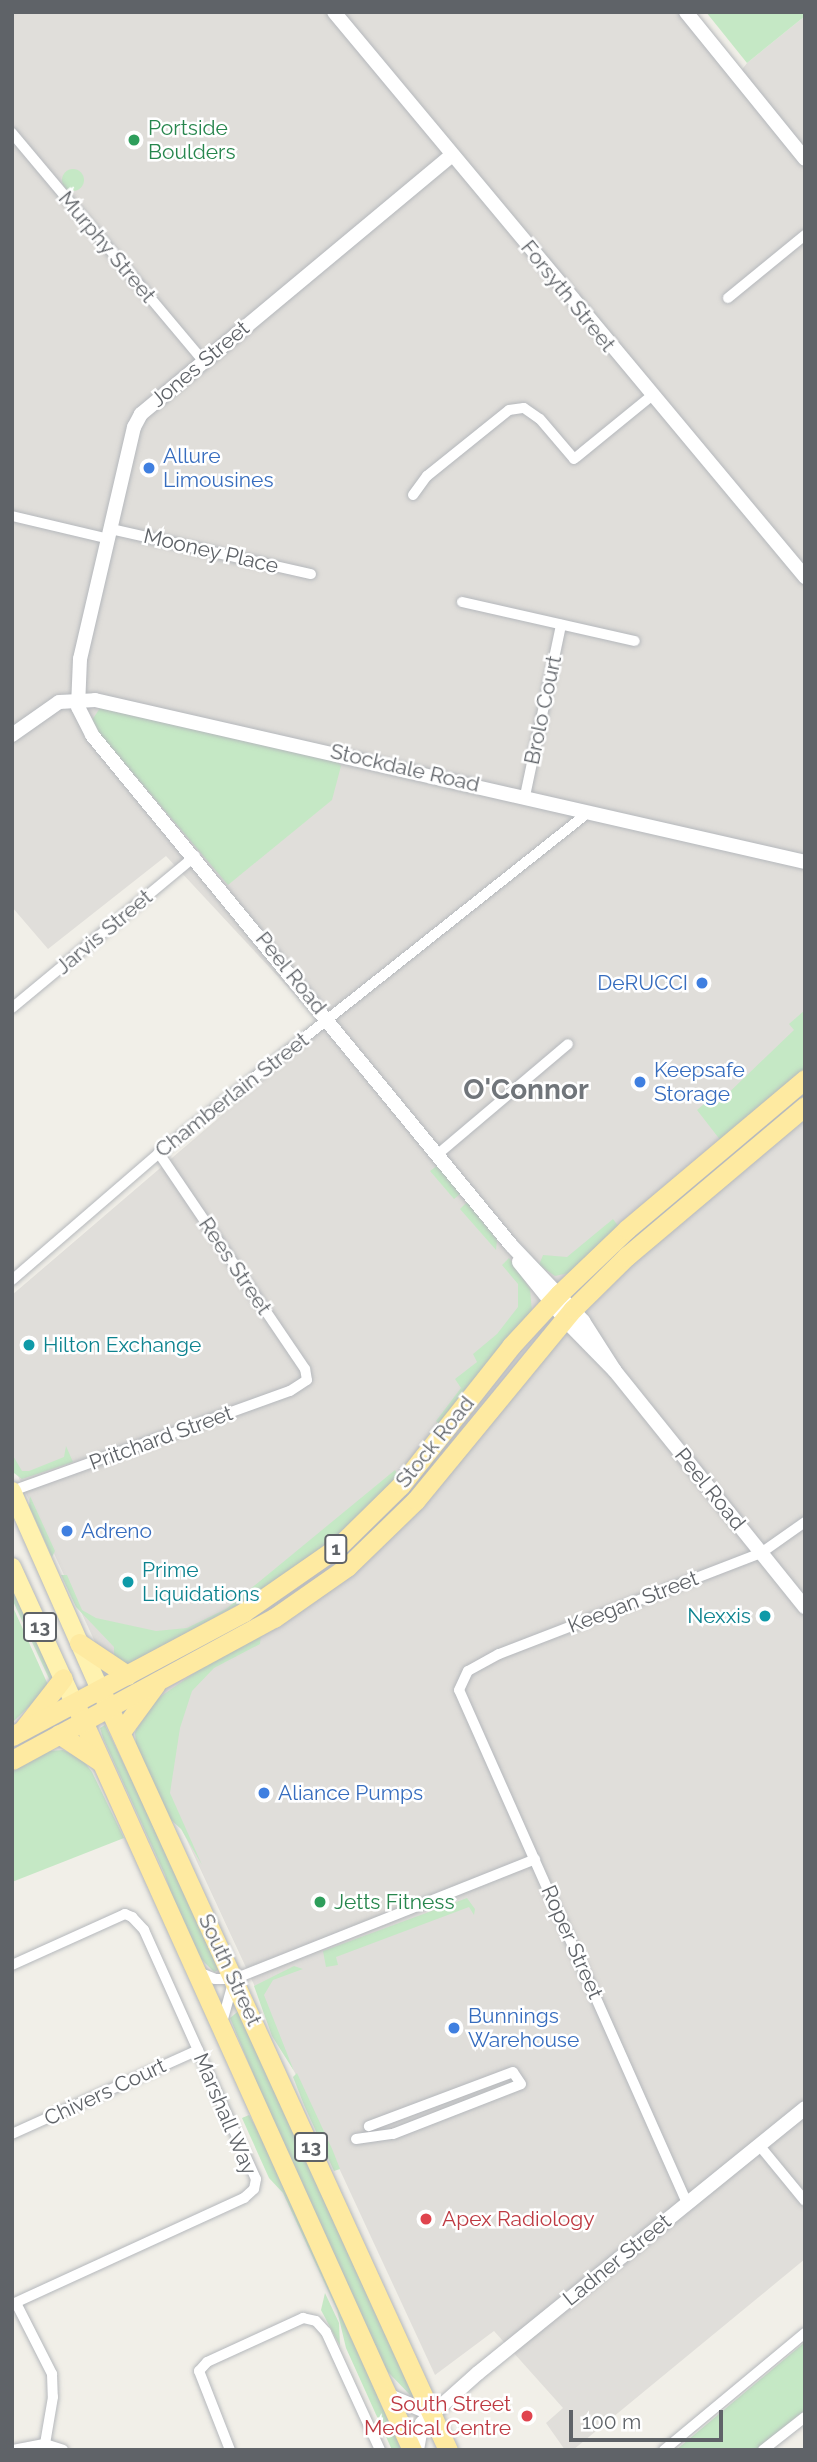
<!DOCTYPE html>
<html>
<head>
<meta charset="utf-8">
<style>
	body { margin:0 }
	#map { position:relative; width:817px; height:2462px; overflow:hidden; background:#f1efe8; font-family:Raleway,sans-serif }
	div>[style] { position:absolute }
	.industrial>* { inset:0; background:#e0deda }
	.green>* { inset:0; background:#c5e8c5 }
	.round { border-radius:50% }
	.roads { filter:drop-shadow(0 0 2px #b5b8bc) drop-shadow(0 0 2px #b5b8bc) }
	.minor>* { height:10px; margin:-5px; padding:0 5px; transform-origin:5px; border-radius:5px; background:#fff }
	.tertiary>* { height:14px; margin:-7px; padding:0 7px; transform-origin:7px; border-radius:7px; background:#fff }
	.primary>* { height:18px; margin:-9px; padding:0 9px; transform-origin:9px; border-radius:9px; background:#fff2af }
	.trunk>* { height:19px; margin:-9.5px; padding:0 9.5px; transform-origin:9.5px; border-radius:9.5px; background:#feeaa1 }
	.dots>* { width:19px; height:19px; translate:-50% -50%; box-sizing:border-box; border:4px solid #fff; border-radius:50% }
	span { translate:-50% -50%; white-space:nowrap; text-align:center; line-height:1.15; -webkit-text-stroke:5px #fff; paint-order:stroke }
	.shield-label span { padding:2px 5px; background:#fff; border:2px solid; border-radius:5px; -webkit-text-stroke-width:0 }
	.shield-label { font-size:19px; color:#5f6368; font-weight:700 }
	.leisure-label { font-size:21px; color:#27864d }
	.left { translate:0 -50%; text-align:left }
	.street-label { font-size:21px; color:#5f6368 }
	.shop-label { font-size:21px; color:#366cbe }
	.right { translate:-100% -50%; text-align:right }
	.culture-label { font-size:21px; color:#0d838f }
	.health-label { font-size:21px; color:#be3a42 }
	.district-label { font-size:28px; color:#70757a; font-weight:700 }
	.frame { position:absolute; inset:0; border:14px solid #5f6368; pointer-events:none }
	.scale { position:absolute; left:569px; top:2410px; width:154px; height:32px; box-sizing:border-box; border:4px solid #5f6368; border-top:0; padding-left:9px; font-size:21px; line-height:24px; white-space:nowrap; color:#5f6368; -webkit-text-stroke:5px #fff; paint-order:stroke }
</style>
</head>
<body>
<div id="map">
	<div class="industrial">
		<div style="clip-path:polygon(12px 12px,679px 12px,734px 80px,747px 63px,805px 16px,805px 2259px,573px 2450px,565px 2450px,546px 2423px,563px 2408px,494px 2331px,435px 2375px,12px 1463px,12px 1295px,325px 1027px,166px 856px,48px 949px,12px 907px)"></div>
	</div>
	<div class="green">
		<div style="clip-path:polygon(706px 12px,805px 12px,805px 16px,747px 63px)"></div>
		<div class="round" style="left:62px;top:169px;width:22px;height:22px"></div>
		<div style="clip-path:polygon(100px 708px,337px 761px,341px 766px,332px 800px,228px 885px,93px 726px,92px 720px)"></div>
		<div style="clip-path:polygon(805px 1010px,805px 1071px,721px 1141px,697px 1110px,711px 1098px,717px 1104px,794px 1030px,789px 1024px)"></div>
		<div style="clip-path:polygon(438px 1165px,460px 1194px,454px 1199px,430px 1171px)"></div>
		<div style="clip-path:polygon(467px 1202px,497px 1240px,496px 1250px,460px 1209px)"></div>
		<div style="clip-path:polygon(613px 1219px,619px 1227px,569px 1273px,555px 1276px,539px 1265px,543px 1255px,567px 1257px)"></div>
		<div style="clip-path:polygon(509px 1258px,530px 1289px,532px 1312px,441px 1425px,436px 1421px,461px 1388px,455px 1379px,477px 1362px,473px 1354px,497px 1334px,518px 1307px,518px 1284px,502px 1265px)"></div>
		<div style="clip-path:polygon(66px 1446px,73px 1462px,22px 1479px,14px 1473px,12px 1454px,22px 1471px,29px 1471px,64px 1457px)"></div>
		<div style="clip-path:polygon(395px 1470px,399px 1477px,376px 1504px,287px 1577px,129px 1665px,114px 1664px,114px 1647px,76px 1607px,61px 1575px,67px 1575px,82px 1610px,96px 1618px,156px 1631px,187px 1628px,226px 1609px)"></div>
		<div style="clip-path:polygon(30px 1496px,55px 1551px,52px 1557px,29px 1506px)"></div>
		<div style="clip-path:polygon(12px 1582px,54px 1676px,52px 1685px,12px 1599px)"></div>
		<div style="clip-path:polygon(12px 1605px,49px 1687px,12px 1723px)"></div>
		<div style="clip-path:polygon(261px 1634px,260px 1644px,214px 1668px,192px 1691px,180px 1728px,170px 1793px,202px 1865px,181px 1829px,169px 1818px,136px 1749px,135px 1732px,157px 1699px,222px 1654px)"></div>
		<div style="clip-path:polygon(105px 1725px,223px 1968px,214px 1972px,197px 1955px,177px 1912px,165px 1875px,103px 1738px,100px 1728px)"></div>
		<div style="clip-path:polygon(63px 1750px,82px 1759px,92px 1772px,124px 1838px,12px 1882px,12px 1767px,48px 1751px)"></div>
		<div style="clip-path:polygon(467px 1898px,475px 1909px,474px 1915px,469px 1907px,336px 1957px,338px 1965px,326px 1967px,323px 1951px)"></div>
		<div style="clip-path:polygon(294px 1966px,303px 1969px,273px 1980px,264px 1995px,294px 2071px,272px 2036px,254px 1986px)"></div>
		<div style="clip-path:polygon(241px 2009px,418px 2398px,414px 2399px,386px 2370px,275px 2127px,230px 2018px)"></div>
		<div style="clip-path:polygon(297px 2073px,333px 2151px,340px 2169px,334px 2171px,304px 2105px,293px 2077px)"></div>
		<div style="clip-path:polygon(249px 2115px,265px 2144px,405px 2450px,392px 2450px,346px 2348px,337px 2310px,283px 2193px,269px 2178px,242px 2118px)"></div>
		<div style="clip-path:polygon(325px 2293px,339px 2323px,340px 2346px,321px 2310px)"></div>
		<div style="clip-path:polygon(805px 2342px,805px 2410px,758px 2448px,676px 2450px)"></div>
	</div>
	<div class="roads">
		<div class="minor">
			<div style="left:12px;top:133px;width:297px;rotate:50deg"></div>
			<div style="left:728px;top:298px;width:99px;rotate:-39.3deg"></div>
			<div style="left:413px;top:495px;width:24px;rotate:-54deg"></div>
			<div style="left:427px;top:476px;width:105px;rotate:-38.8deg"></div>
			<div style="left:509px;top:410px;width:15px;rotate:-8deg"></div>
			<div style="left:524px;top:408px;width:19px;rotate:35deg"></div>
			<div style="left:540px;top:419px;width:52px;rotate:49.6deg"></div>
			<div style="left:574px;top:459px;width:98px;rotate:-39.2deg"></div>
			<div style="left:12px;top:516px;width:100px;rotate:13.3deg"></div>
			<div style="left:111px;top:529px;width:205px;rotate:12.7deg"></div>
			<div style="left:462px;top:602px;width:177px;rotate:12.7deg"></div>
			<div style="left:525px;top:796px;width:175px;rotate:-78.1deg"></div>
			<div style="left:12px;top:1008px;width:238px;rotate:-39.7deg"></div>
			<div style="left:438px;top:1154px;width:170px;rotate:-40.2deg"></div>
			<div style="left:12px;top:1280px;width:194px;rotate:-40.8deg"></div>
			<div style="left:159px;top:1153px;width:549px;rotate:-38.42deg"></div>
			<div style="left:12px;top:1491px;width:295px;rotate:-19.8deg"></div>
			<div style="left:290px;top:1391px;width:20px;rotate:-33deg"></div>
			<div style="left:307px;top:1380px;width:11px;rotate:-100deg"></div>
			<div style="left:305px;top:1369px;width:261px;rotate:-124.1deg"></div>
			<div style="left:12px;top:1965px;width:124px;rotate:-24.3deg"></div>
			<div style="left:125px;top:1914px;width:8px;rotate:23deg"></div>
			<div style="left:132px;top:1917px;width:18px;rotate:47deg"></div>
			<div style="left:144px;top:1930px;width:273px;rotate:65.8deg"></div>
			<div style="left:256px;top:2179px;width:10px;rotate:101deg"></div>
			<div style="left:254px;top:2189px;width:13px;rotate:138deg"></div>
			<div style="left:244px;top:2198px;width:255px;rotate:155.4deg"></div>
			<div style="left:198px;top:1972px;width:18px;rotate:22deg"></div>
			<div style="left:215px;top:1979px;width:19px"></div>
			<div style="left:234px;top:1979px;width:324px;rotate:-21.7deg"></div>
			<div style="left:221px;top:2026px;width:49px;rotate:-74.5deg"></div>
			<div style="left:12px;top:2134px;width:204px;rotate:-24.3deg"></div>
			<div style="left:356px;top:2139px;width:37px;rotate:-8deg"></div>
			<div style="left:393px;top:2134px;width:137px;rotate:-21.3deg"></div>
			<div style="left:521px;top:2084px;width:14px;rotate:-124deg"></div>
			<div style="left:513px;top:2072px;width:154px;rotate:159.4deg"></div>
			<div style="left:759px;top:2145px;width:72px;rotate:50.6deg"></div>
			<div style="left:687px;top:2203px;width:561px;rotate:-113.96deg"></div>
			<div style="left:459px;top:1690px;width:21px;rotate:-65deg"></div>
			<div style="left:468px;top:1671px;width:35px;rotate:-29deg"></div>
			<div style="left:499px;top:1654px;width:281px;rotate:-21.1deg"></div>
			<div style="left:761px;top:1553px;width:54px;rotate:-35.2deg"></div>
			<div style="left:16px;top:2303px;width:80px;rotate:63.1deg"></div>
			<div style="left:52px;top:2374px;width:23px;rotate:88deg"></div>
			<div style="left:53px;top:2397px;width:48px;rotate:99.7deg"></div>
			<div style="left:13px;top:2450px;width:33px;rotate:-11deg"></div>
			<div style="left:45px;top:2444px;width:19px;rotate:18deg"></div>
			<div style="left:230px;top:2450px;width:85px;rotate:-111.4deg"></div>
			<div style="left:199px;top:2371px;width:12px;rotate:-48deg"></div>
			<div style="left:207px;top:2362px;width:106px;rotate:-24.6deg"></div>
			<div style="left:303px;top:2318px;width:13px;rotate:13deg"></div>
			<div style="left:316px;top:2321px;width:15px;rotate:48deg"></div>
			<div style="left:326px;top:2332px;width:130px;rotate:65.4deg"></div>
			<div style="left:664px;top:2450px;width:183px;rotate:-39.7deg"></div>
			<div style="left:763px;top:2450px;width:53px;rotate:-38.2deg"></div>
		</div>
		<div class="tertiary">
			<div style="left:334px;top:12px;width:736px;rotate:50.18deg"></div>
			<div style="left:686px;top:12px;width:189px;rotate:51deg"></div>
			<div style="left:452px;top:155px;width:405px;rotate:140.2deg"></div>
			<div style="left:141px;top:414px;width:15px;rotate:118deg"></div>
			<div style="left:134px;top:427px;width:238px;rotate:103.1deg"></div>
			<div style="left:80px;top:659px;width:48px;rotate:92.4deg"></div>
			<div style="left:78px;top:707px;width:31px;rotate:63deg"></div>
			<div style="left:92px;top:735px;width:660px;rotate:50.59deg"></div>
			<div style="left:511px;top:1245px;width:105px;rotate:46.5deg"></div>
			<div style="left:583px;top:1321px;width:59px;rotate:57.4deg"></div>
			<div style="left:615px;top:1371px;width:303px;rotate:51.2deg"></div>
			<div style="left:12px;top:735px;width:57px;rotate:-35.1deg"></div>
			<div style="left:59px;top:702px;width:36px;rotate:-3deg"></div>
			<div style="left:95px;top:700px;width:728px;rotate:12.85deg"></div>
			<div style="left:519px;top:1262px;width:80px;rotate:51.1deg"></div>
			<div style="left:569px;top:1324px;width:64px;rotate:45.6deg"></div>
			<div style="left:387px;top:2395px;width:49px;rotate:22.9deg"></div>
			<div style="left:417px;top:2450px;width:27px;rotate:-80deg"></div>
			<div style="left:422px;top:2423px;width:75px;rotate:-41.8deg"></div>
			<div style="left:478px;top:2373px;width:421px;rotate:-39deg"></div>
		</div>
		<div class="primary">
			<div style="left:12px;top:1491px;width:218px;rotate:66.1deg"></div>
			<div style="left:12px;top:1567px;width:149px;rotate:65.5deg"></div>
		</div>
		<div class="trunk">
			<div style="left:79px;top:1643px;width:58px;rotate:33.7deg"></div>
			<div style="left:104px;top:1697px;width:828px;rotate:65.45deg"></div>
			<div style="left:78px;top:1710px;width:812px;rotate:65.71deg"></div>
			<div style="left:24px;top:1728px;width:63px;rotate:-52deg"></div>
			<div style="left:121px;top:1732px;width:59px;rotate:-53.9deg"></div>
			<div style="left:59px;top:1734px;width:50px;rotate:33.7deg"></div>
			<div style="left:12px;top:1736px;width:263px;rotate:-28.1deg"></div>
			<div style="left:244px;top:1612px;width:116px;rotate:-34.8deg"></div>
			<div style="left:339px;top:1546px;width:87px;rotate:-44.5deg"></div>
			<div style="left:401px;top:1485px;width:177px;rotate:-51.6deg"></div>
			<div style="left:511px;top:1346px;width:71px;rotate:-47.3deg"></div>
			<div style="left:559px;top:1294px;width:94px;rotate:-43.7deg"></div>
			<div style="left:627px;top:1229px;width:233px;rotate:-40.1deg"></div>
			<div style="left:12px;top:1760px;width:298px;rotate:-28.5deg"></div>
			<div style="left:274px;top:1618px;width:89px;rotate:-34.9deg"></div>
			<div style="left:347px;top:1567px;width:96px;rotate:-44.2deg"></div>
			<div style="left:416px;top:1500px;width:247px;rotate:-50.6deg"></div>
			<div style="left:573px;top:1309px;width:76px;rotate:-44.5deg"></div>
			<div style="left:627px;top:1256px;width:233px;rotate:-40.1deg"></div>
		</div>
	</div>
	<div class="dots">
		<div style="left:134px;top:140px;background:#2e9e5b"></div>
		<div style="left:149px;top:468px;background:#3f7fe0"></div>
		<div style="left:702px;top:983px;background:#3f7fe0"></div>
		<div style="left:640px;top:1082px;background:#3f7fe0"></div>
		<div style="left:29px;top:1345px;background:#0f9aa8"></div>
		<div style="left:67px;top:1531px;background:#3f7fe0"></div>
		<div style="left:128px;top:1582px;background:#0f9aa8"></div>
		<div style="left:765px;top:1616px;background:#0f9aa8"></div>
		<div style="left:264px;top:1793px;background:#3f7fe0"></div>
		<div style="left:320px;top:1902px;background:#2e9e5b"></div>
		<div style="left:454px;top:2028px;background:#3f7fe0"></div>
		<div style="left:426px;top:2219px;background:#e0444e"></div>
		<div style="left:527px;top:2416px;background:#e0444e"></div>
	</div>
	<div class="shield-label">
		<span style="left:336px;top:1549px">1</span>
		<span style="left:40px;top:1627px">13</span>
		<span style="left:311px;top:2147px">13</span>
	</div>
	<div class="leisure-label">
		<span class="left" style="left:148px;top:140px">Portside<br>Boulders</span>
		<span class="left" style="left:334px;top:1902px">Jetts Fitness</span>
	</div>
	<div class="street-label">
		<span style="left:107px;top:247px;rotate:50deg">Murphy Street</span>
		<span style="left:568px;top:296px;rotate:51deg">Forsyth Street</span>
		<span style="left:200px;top:364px;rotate:-40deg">Jones Street</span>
		<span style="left:211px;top:551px;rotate:13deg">Mooney Place</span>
		<span style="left:543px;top:710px;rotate:-78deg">Brolo Court</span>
		<span style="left:405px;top:768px;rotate:13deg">Stockdale Road</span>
		<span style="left:104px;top:932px;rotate:-40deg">Jarvis Street</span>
		<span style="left:291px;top:973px;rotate:51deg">Peel Road</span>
		<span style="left:232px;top:1095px;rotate:-38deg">Chamberlain Street</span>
		<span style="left:235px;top:1266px;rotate:56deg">Rees Street</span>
		<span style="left:161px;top:1438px;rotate:-20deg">Pritchard Street</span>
		<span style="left:435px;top:1442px;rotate:-51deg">Stock Road</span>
		<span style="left:710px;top:1489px;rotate:51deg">Peel Road</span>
		<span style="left:633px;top:1602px;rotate:-21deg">Keegan Street</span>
		<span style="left:572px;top:1942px;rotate:66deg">Roper Street</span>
		<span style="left:230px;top:1970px;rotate:65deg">South Street</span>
		<span style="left:105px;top:2092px;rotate:-25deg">Chivers Court</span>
		<span style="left:225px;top:2114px;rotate:67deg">Marshall Way</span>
		<span style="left:617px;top:2260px;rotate:-39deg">Ladner Street</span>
	</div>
	<div class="shop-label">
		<span class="left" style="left:163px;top:468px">Allure<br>Limousines</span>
		<span class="right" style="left:688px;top:983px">DeRUCCI</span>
		<span class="left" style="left:654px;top:1082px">Keepsafe<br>Storage</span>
		<span class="left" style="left:81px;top:1531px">Adreno</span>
		<span class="left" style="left:278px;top:1793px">Aliance Pumps</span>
		<span class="left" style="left:468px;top:2028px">Bunnings<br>Warehouse</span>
	</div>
	<div class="culture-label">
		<span class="left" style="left:43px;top:1345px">Hilton Exchange</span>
		<span class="left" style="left:142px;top:1582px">Prime<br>Liquidations</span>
		<span class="right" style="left:751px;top:1616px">Nexxis</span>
	</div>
	<div class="health-label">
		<span class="left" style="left:442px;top:2219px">Apex Radiology</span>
		<span class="right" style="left:511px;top:2416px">South Street<br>Medical Centre</span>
	</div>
	<div class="district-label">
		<span style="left:526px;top:1090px">O'Connor</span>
	</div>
	<div class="frame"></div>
	<div class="scale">100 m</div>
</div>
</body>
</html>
